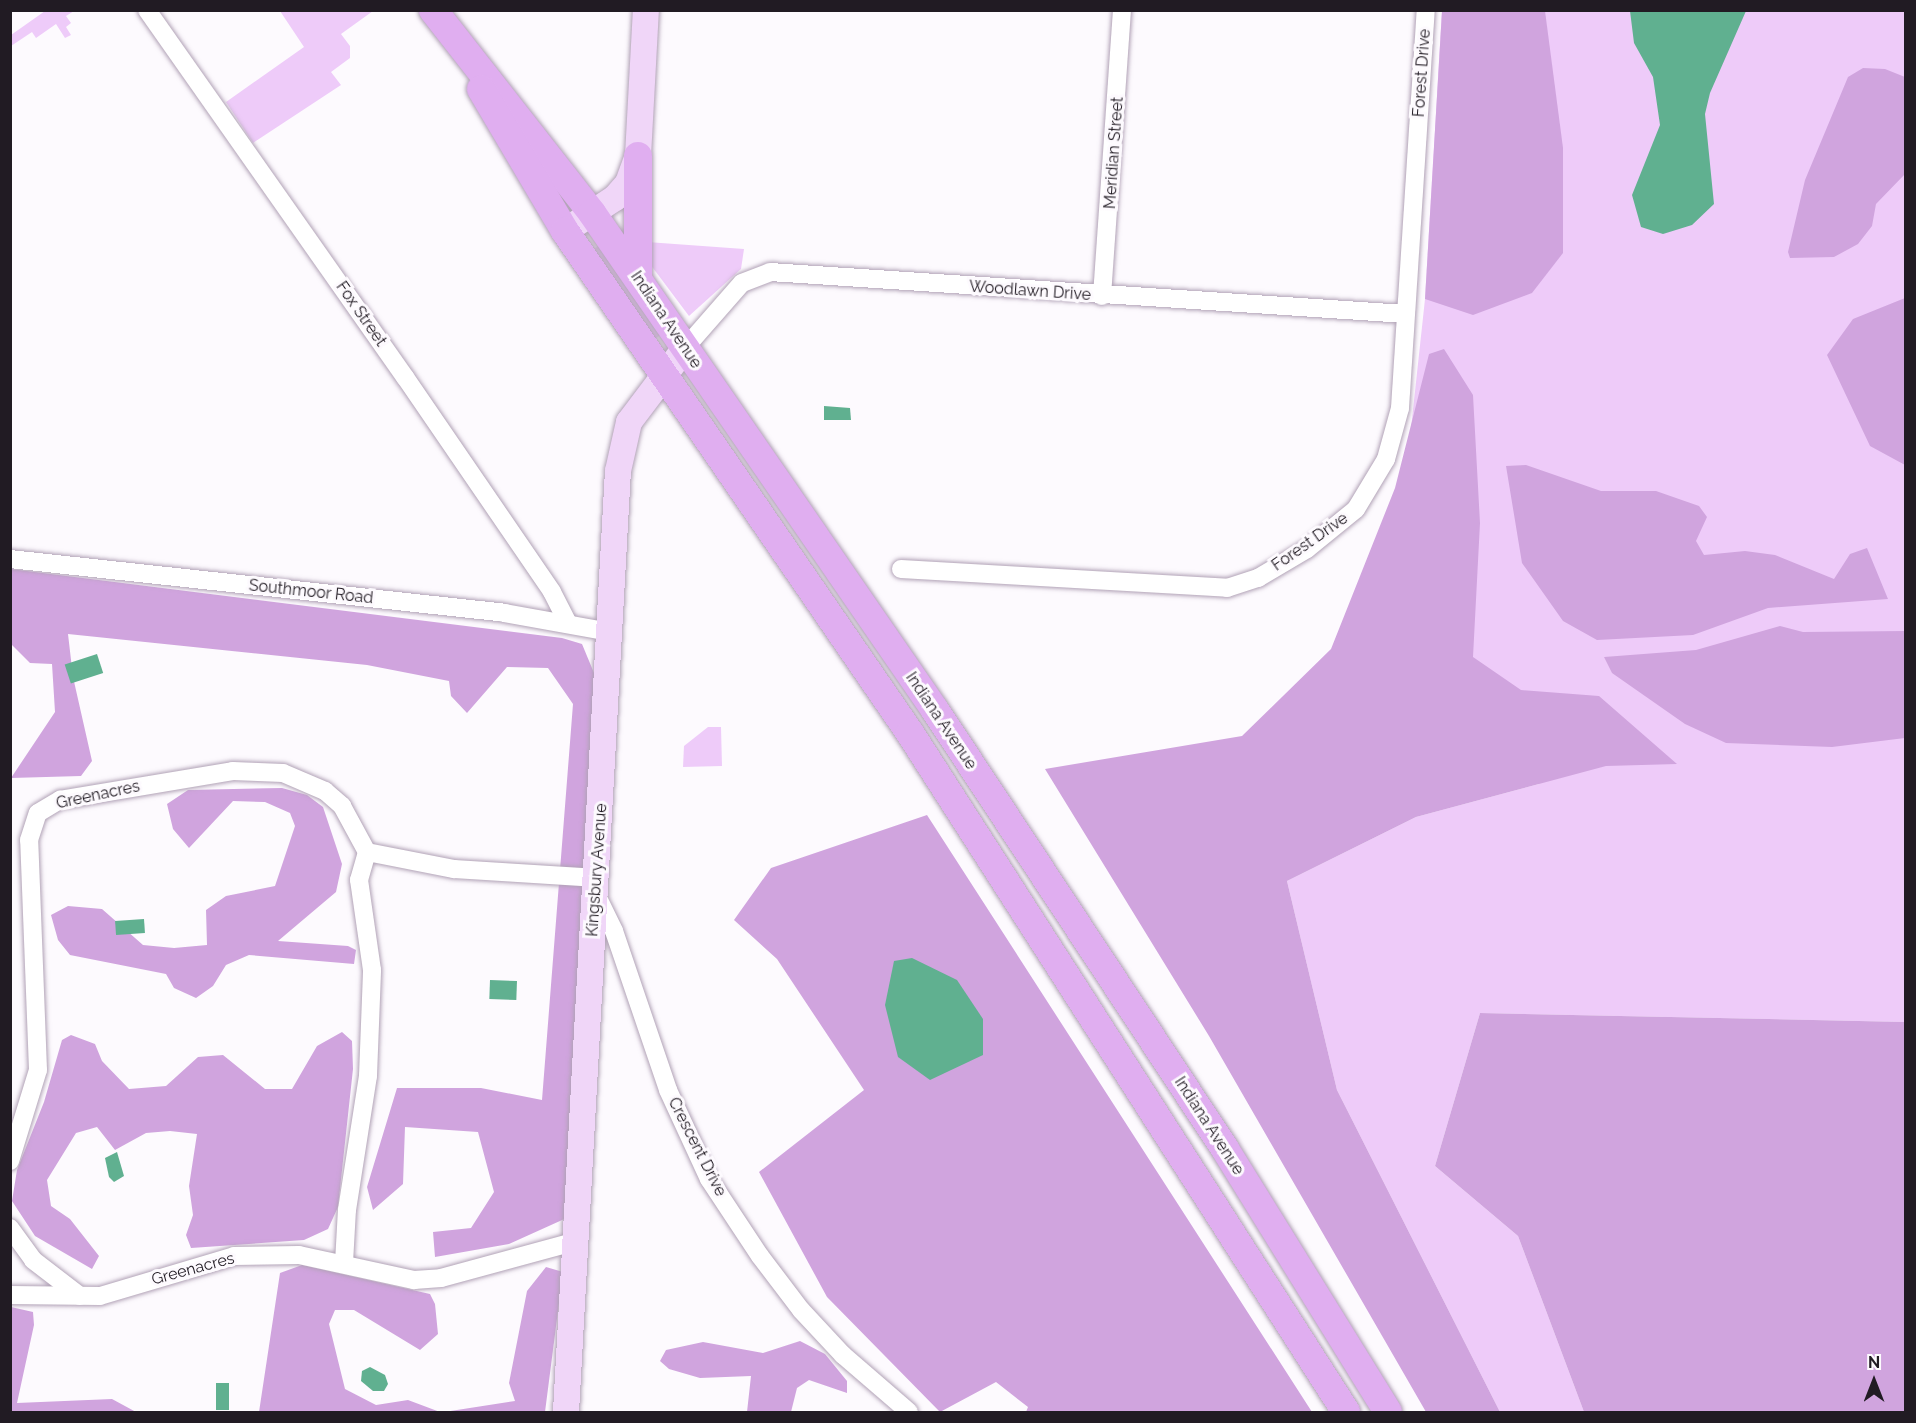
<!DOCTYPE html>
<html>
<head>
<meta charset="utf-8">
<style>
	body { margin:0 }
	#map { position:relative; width:1916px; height:1423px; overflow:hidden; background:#fdfafe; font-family:Raleway,sans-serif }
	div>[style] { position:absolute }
	.green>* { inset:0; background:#eecbf9 }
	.forest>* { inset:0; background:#d0a4de }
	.water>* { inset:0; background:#60b090; transform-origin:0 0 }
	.roads { filter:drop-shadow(0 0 2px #b1a2b6) drop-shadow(0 0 2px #b1a2b6) }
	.street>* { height:18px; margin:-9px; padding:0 9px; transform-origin:9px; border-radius:9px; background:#fff }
	.secondary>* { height:26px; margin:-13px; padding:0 13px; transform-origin:13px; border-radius:13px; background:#f0d6f8 }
	.primary>* { height:28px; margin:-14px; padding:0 14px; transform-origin:14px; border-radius:14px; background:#e0aef0 }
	span { translate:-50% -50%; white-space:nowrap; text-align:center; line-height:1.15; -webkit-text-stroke:6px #fdfafe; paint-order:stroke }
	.street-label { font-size:16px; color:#211b23 }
	.frame { position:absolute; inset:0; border:12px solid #211b23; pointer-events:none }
	.north { position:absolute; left:1844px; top:1351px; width:60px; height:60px; -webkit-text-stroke:4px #fdfafe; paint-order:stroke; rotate:0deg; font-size:16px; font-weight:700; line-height:24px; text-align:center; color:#211b23 }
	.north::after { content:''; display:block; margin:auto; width:21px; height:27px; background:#211b23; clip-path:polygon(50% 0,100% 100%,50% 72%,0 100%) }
</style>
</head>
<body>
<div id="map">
	<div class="green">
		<div style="clip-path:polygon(45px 11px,74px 11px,66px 16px,71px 23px,66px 27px,71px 35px,65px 38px,56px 24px,36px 38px,32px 32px,11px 46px,11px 35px)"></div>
		<div style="clip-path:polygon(280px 11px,373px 11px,341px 34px,350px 46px,350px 58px,331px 72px,341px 85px,253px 143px,226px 102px,304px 47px)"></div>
		<div style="clip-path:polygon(1442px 11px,1905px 11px,1905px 1022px,1480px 1013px,1435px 1166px,1518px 1236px,1584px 1412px,1500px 1412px,1337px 1090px,1287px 881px,1416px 817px,1539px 784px,1482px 740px,1409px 447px,1425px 299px)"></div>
		<div style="clip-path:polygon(647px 242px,744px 249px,741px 269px,689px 316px,650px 264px)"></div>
		<div style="clip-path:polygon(601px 244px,664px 333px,653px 340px,594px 249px)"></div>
		<div style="clip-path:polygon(708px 727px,721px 727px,722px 766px,683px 767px,684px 746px)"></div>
	</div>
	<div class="forest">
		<div style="clip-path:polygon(1442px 11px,1545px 11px,1563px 148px,1563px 253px,1532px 293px,1473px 315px,1425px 299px)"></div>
		<div style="clip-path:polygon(1863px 68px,1885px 69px,1905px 77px,1905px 174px,1876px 204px,1872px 226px,1858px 244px,1834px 257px,1790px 258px,1788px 252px,1805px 180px,1848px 77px)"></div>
		<div style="clip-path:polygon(1905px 298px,1905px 297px,1905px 465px,1870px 446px,1827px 355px,1853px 319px)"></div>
		<div style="clip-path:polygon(1444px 349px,1473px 395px,1480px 523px,1473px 657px,1521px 690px,1599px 696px,1677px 764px,1606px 766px,1416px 817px,1287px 881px,1337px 1090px,1500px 1412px,1426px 1412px,1209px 1036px,1045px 769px,1242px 736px,1331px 649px,1395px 488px,1429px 354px)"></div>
		<div style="clip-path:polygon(1526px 465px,1601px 491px,1656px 491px,1699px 506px,1707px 517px,1696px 541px,1704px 555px,1745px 551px,1775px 555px,1834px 579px,1850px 554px,1867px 548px,1888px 599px,1768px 608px,1693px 635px,1597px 640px,1563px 621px,1522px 563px,1506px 466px)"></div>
		<div style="clip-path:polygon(11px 569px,562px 638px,582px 644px,599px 685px,571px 1216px,509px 1244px,435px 1257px,433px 1232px,471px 1228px,494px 1192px,478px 1132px,405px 1127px,403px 1184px,373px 1210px,367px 1187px,397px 1088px,481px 1088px,542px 1100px,573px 704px,548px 668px,507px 667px,467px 713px,451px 696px,449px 681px,367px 665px,68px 634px,73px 677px,92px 761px,81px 776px,11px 778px,55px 712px,52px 664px,30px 663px,11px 644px)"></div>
		<div style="clip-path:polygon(1780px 626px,1803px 632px,1905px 631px,1905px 738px,1832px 747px,1726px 743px,1685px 724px,1612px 673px,1604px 657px,1696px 650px)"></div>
		<div style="clip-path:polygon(282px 788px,307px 795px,323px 807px,342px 864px,336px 892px,278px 941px,348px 946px,356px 950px,354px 964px,249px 955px,226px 965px,213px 986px,196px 998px,174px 988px,166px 974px,70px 955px,58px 940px,51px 915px,68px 906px,102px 909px,143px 945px,174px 948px,207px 945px,206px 910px,226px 896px,275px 886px,295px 826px,290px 813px,265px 802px,233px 801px,189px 848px,173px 829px,167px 804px,188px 790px)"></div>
		<div style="clip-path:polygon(927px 815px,1312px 1412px,1026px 1412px,1028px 1407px,996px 1382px,940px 1412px,827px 1297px,759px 1172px,864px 1090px,777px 959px,734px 920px,771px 868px)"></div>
		<div style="clip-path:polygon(1480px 1013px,1905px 1022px,1905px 1412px,1584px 1412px,1518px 1236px,1435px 1166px)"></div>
		<div style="clip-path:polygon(342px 1032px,352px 1041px,353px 1069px,338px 1207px,328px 1229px,304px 1240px,191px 1248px,186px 1235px,193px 1215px,189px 1186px,197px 1134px,170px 1131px,146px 1133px,115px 1150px,97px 1127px,76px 1133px,47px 1180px,51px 1206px,70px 1219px,99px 1256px,92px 1269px,35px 1236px,12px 1201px,17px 1170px,44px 1102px,62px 1040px,71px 1035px,95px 1044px,102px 1061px,129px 1089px,166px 1086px,198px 1057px,223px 1055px,265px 1089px,292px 1089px,317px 1046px)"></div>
		<div style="clip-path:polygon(302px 1265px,430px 1294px,435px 1304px,438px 1334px,420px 1350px,354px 1310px,335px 1310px,329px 1324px,345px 1389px,376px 1405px,408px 1400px,440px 1412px,259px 1412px,280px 1273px)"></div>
		<div style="clip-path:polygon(546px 1267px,563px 1272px,545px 1412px,444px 1412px,515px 1401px,509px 1383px,527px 1291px)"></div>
		<div style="clip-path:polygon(11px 1307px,33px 1312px,34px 1325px,17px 1403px,112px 1399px,136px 1412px,11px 1412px)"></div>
		<div style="clip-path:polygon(800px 1341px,825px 1354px,847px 1381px,847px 1393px,809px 1380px,797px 1388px,791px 1412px,747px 1412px,751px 1376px,700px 1378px,669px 1369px,660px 1361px,666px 1350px,703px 1342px,763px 1353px)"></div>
	</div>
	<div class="water">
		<div style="clip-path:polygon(1630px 11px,1746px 11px,1710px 93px,1705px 114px,1714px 204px,1692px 225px,1663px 234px,1641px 227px,1632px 195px,1660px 125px,1653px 77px,1634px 43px)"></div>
		<div style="clip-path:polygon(824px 406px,850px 408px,851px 420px,824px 420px)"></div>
		<div style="left:97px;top:654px;width:20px;height:34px;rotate:72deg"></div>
		<div style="left:144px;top:919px;width:14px;height:29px;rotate:86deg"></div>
		<div style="clip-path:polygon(912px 958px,957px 980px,983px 1019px,983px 1055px,930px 1080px,898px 1057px,885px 1005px,894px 961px)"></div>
		<div style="left:490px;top:980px;width:27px;height:19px;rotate:2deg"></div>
		<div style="clip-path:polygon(117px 1152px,124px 1176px,114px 1182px,109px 1177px,105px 1158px)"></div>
		<div style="clip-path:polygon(370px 1367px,385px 1375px,388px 1384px,384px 1391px,373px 1391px,361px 1381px,362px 1371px)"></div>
		<div style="left:216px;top:1383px;width:13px;height:27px"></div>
	</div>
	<div class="roads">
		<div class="street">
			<div style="left:147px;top:10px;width:449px;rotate:54.9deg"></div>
			<div style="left:405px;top:377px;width:260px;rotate:55.6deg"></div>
			<div style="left:552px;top:592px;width:35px;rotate:63deg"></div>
			<div style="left:1102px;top:296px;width:287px;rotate:-86deg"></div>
			<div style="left:685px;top:348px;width:86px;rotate:-48.8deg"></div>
			<div style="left:742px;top:283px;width:30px;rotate:-21deg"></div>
			<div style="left:770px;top:272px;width:637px;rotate:3.78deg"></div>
			<div style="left:10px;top:559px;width:497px;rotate:6.2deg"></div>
			<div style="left:504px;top:613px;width:108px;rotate:10.2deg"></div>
			<div style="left:901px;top:569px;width:327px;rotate:3.3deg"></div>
			<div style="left:1227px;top:588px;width:33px;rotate:-18deg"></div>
			<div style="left:1258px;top:578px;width:57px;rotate:-30.6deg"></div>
			<div style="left:1307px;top:549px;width:63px;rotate:-39.2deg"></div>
			<div style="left:1356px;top:509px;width:58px;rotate:-59deg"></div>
			<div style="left:1386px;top:459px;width:53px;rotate:-74.6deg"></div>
			<div style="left:1400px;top:408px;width:399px;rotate:-86.3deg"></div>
			<div style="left:597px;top:896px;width:39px;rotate:64deg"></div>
			<div style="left:614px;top:931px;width:168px;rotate:71.2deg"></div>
			<div style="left:668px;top:1090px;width:98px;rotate:65.3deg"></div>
			<div style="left:709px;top:1179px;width:92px;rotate:56.5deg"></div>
			<div style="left:760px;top:1256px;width:68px;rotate:52.8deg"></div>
			<div style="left:801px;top:1310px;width:62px;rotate:47deg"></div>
			<div style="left:843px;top:1355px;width:87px;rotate:40.8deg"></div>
			<div style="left:10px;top:1161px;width:95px;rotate:-72.9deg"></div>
			<div style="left:38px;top:1070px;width:230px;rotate:-92.2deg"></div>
			<div style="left:29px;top:840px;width:28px;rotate:-72deg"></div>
			<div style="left:38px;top:813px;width:26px;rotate:-31deg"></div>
			<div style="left:60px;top:800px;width:175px;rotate:-9.5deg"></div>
			<div style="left:233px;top:771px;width:50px;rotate:2.3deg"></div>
			<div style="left:283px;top:773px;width:46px;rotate:23.2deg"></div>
			<div style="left:325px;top:791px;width:23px;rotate:41deg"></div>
			<div style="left:342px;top:806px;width:52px;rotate:61.5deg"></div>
			<div style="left:367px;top:852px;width:89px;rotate:11.1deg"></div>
			<div style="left:454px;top:869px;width:144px;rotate:3.6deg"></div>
			<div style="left:10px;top:1228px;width:39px;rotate:54deg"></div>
			<div style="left:33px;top:1260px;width:59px;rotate:37.5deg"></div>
			<div style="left:344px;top:1263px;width:53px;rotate:-86.8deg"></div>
			<div style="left:347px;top:1210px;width:136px;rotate:-81.1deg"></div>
			<div style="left:368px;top:1076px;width:106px;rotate:-87.8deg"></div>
			<div style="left:372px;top:970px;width:91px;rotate:-98.2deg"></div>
			<div style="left:359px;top:880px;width:29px;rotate:-74deg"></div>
			<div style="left:10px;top:1295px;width:90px;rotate:0.6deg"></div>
			<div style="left:100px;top:1296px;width:140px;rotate:-16.6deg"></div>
			<div style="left:234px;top:1256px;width:65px;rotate:-0.9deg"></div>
			<div style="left:299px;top:1255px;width:118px;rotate:12.3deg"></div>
			<div style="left:414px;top:1280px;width:27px;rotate:-4deg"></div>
			<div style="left:441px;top:1278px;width:141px;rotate:-15.2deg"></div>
		</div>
		<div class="secondary">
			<div style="left:565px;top:231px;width:60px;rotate:-33.4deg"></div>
			<div style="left:615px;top:198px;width:20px;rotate:-49deg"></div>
			<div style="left:628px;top:183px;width:29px;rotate:-70deg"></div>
			<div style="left:638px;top:156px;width:146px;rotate:-86.9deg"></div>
			<div style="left:566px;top:1412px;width:942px;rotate:-86.84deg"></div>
			<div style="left:618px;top:471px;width:50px;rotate:-77.3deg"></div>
			<div style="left:629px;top:422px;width:93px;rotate:-52.9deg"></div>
		</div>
		<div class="primary">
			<div style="left:433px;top:10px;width:258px;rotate:51.9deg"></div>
			<div style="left:592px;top:213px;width:604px;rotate:55.39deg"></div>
			<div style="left:935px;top:710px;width:526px;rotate:56.55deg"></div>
			<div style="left:1225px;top:1149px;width:309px;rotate:58.2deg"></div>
			<div style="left:481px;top:89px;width:165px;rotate:59.4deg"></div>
			<div style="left:565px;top:231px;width:609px;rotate:55.5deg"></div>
			<div style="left:910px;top:733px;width:807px;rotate:57.29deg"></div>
			<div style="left:638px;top:277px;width:121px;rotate:-90deg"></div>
		</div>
	</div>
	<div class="street-label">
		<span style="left:1422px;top:73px;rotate:-86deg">Forest Drive</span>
		<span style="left:1114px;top:153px;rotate:-86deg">Meridian Street</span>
		<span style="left:1030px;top:291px;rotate:4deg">Woodlawn Drive</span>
		<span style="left:361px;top:314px;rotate:55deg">Fox Street</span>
		<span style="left:666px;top:320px;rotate:56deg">Indiana Avenue</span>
		<span style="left:1310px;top:542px;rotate:-35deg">Forest Drive</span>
		<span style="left:311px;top:592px;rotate:6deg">Southmoor Road</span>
		<span style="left:941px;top:721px;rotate:56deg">Indiana Avenue</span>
		<span style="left:98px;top:795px;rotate:-12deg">Greenacres</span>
		<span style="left:597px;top:870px;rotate:-86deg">Kingsbury Avenue</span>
		<span style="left:1209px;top:1126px;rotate:57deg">Indiana Avenue</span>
		<span style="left:697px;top:1147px;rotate:63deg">Crescent Drive</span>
		<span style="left:193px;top:1269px;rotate:-15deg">Greenacres</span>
	</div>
	<div class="frame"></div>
	<div class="north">N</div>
</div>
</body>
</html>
